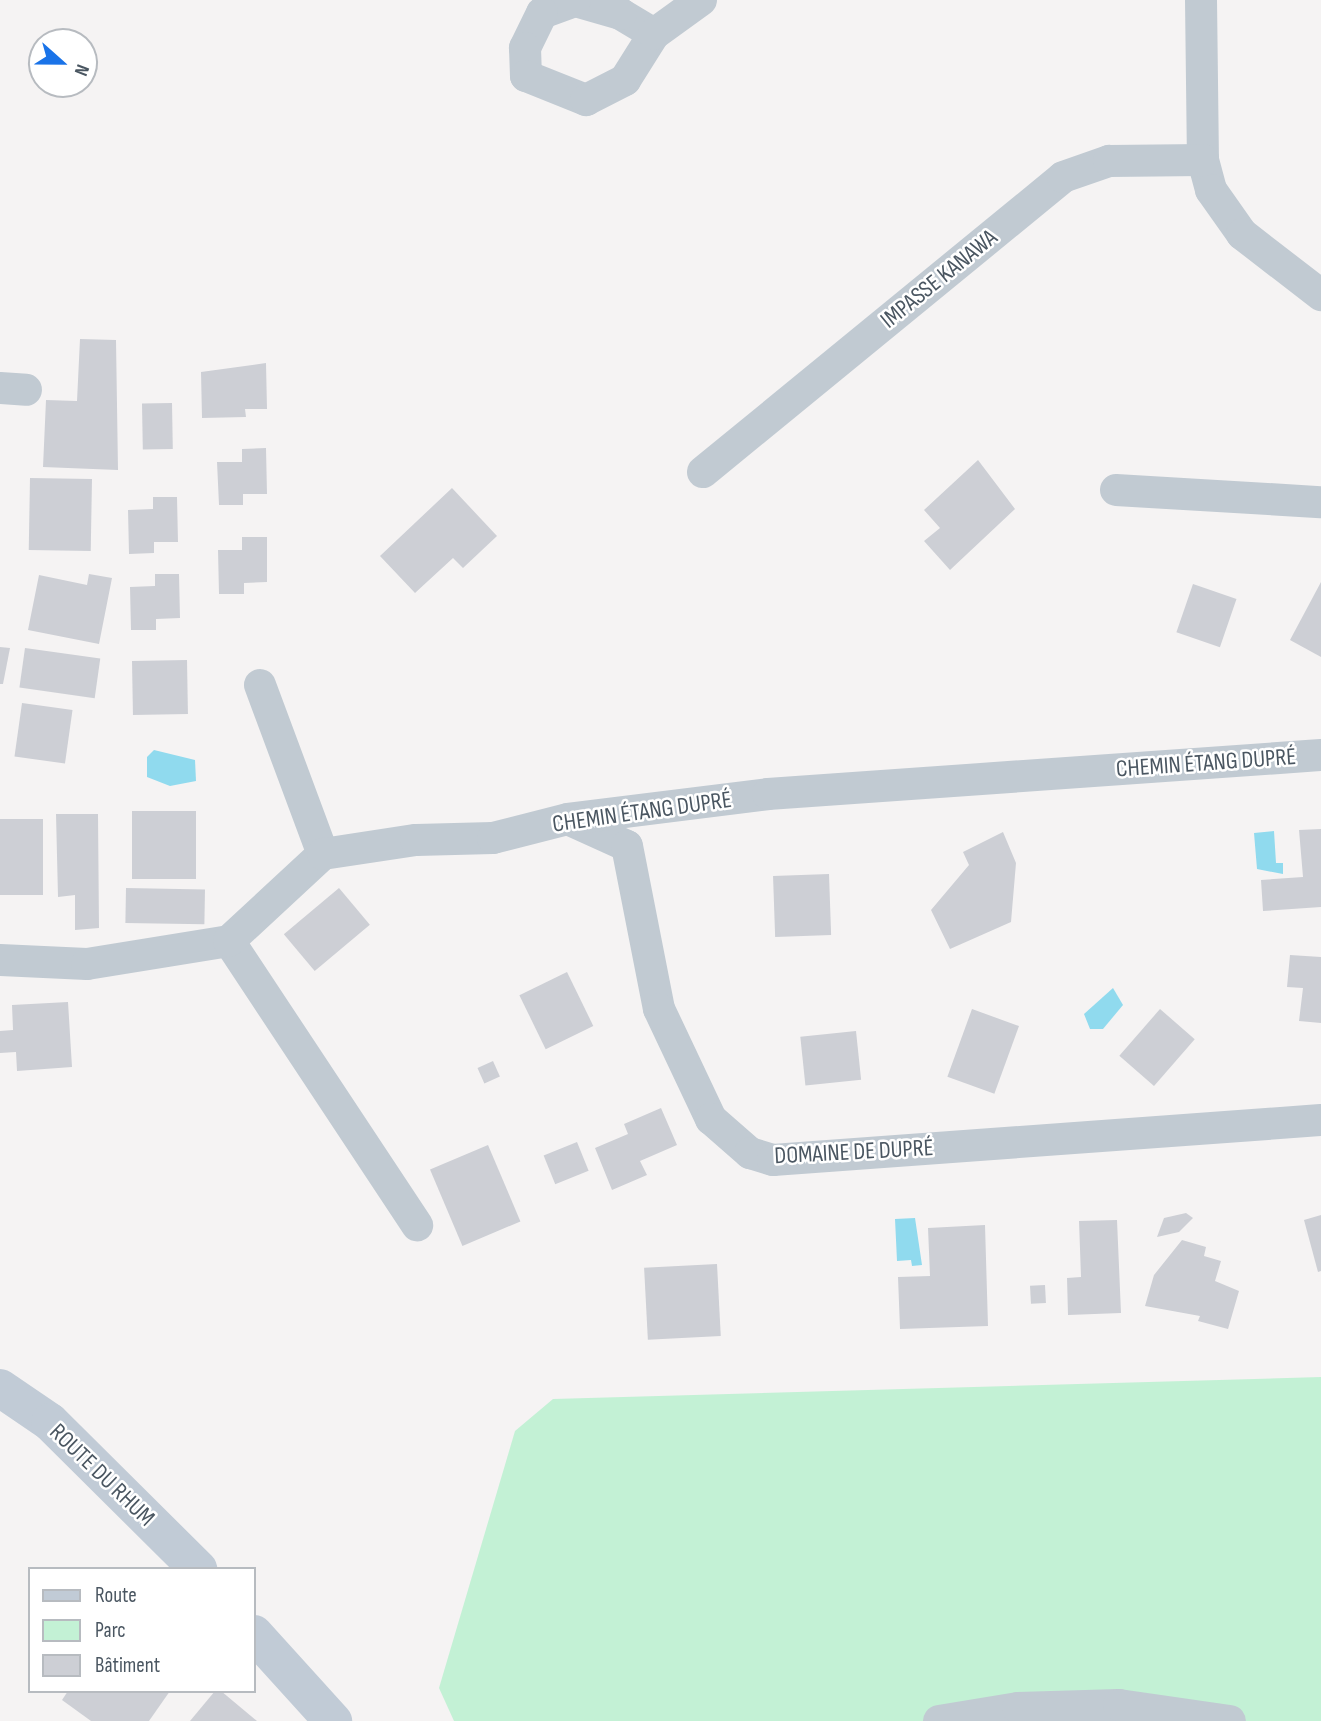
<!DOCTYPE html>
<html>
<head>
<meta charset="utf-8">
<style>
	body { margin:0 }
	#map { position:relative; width:1321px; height:1721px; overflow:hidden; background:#f5f3f3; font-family:"Sofia Sans Condensed",sans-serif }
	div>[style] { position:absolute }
	.green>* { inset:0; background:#c3f1d5 }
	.water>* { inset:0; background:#90daee }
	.building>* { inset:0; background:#cdcfd5; transform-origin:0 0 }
	.street>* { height:32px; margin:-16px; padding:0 16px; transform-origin:16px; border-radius:16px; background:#c1cad2 }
	.secondary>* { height:38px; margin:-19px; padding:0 19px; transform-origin:19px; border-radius:19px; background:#c1cbd6 }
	span { translate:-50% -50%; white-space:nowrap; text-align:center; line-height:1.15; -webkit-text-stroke:5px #fff; paint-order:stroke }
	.street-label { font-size:24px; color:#4a5661 }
	.legend { position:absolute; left:28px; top:1567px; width:228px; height:126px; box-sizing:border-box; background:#fff; border:2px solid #b7bbc0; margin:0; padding:9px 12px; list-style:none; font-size:21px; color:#4a5661 }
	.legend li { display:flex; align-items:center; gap:14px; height:35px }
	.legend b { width:35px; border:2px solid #b7bbc0 }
	.north { position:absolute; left:28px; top:28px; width:70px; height:70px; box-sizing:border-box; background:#fff; border:2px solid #b7bbc0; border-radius:50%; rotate:111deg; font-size:19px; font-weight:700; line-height:28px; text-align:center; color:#4a5661 }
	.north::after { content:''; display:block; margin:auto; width:24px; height:32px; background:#1a73e8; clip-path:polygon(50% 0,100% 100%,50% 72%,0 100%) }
</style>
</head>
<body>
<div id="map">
	<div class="green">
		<div style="clip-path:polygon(1321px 1377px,1321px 1721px,454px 1721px,439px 1688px,515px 1431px,553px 1399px)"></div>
	</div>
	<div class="water">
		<div style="clip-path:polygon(154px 750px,195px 760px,196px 781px,170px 786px,147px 777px,147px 757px)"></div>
		<div style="clip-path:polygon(1274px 831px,1276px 863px,1283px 863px,1283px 874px,1257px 869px,1254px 833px)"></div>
		<div style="clip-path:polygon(1113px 988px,1123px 1005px,1103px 1029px,1090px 1029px,1084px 1014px)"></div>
		<div style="clip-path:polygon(915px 1218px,922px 1265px,912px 1266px,911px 1260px,897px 1261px,895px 1219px)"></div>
	</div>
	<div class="building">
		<div style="clip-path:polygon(80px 339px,116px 340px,118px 470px,43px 467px,46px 400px,77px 401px)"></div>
		<div style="clip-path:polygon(266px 363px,267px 409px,245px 409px,246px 417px,202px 418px,201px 372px)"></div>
		<div style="left:172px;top:403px;width:46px;height:30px;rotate:89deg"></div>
		<div style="clip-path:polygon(266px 448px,267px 494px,243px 494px,243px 505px,219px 505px,217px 462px,242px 462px,242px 449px)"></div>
		<div style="clip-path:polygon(978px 460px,1015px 509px,950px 570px,924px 541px,940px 528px,924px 510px)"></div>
		<div style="left:30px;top:478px;width:62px;height:72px;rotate:1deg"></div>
		<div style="clip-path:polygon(452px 488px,497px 536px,463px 568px,453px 558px,415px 593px,380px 556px)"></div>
		<div style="clip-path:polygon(153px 497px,177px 497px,178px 542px,154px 542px,154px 553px,129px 554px,128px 510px,153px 509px)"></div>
		<div style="clip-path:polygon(242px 537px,267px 537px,267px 582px,244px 583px,244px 594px,219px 594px,218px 550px,242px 550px)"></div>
		<div style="clip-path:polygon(89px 574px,112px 578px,99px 644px,28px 630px,39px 575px,87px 585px)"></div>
		<div style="clip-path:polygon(155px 574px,179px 574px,180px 618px,156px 619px,156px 630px,131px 630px,130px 587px,155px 586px)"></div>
		<div style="clip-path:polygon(1321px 582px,1321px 657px,1290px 640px)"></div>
		<div style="left:1193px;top:584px;width:46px;height:51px;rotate:19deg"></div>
		<div style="clip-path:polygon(0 647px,10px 648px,3px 684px,0 684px)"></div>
		<div style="left:25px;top:648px;width:76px;height:40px;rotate:8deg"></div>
		<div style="left:187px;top:660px;width:54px;height:55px;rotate:89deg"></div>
		<div style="left:22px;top:703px;width:51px;height:54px;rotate:8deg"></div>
		<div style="left:132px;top:811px;width:64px;height:68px"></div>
		<div style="clip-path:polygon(56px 814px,98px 814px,99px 928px,75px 930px,75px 895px,58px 897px)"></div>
		<div style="left:0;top:819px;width:43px;height:76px"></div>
		<div style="clip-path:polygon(1321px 829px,1321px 907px,1263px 911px,1261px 880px,1303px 877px,1299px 830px)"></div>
		<div style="clip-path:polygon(1003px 832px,1016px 863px,1011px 922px,950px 949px,931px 910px,969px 865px,963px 852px)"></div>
		<div style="left:829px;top:874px;width:61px;height:56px;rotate:88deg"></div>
		<div style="left:126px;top:888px;width:79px;height:35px;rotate:1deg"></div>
		<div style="left:339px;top:888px;width:48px;height:72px;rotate:50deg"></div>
		<div style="clip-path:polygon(1290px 955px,1321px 957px,1321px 1023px,1299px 1021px,1303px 988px,1287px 987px)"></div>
		<div style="left:567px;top:972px;width:60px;height:53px;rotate:64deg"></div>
		<div style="clip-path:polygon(68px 1002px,72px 1067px,17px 1071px,16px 1052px,0 1053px,0 1031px,13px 1030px,12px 1005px)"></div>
		<div style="left:972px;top:1009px;width:50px;height:72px;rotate:20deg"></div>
		<div style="left:1160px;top:1009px;width:46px;height:62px;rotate:41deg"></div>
		<div style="left:856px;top:1031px;width:49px;height:56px;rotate:84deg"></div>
		<div style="left:493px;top:1061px;width:17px;height:17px;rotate:66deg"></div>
		<div style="clip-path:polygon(661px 1108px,677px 1145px,640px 1161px,647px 1175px,612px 1190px,595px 1148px,628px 1134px,624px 1124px)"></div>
		<div style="left:577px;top:1142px;width:31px;height:36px;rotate:68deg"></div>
		<div style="left:488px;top:1145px;width:83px;height:63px;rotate:67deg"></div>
		<div style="clip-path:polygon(1186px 1213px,1193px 1218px,1179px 1232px,1157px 1237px,1164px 1218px)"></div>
		<div style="clip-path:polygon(1321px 1215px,1321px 1271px,1318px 1272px,1304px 1220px)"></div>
		<div style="clip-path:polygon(1117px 1220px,1121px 1313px,1068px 1315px,1067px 1278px,1081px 1277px,1079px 1221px)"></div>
		<div style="clip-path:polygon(985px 1225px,988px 1326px,900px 1329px,898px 1277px,930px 1276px,928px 1228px)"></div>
		<div style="clip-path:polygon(1182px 1240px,1206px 1247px,1204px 1256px,1221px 1261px,1215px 1281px,1239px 1291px,1228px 1329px,1198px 1321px,1200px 1316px,1145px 1306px,1154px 1275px)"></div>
		<div style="left:717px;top:1264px;width:72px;height:73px;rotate:87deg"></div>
		<div style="left:1045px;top:1285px;width:18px;height:15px;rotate:87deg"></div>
		<div style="clip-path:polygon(68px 1691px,170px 1691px,149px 1721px,91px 1721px,62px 1700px)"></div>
		<div style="clip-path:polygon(215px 1691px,221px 1691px,257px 1721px,190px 1721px)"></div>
	</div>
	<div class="street">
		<div style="left:1201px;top:0;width:160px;rotate:89.3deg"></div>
		<div style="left:1203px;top:160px;width:31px;rotate:75deg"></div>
		<div style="left:1211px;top:190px;width:54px;rotate:54.8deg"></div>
		<div style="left:1242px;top:234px;width:100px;rotate:37.7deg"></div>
		<div style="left:654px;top:34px;width:39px;rotate:-149deg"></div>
		<div style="left:621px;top:14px;width:48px;rotate:-164.2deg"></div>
		<div style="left:575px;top:1px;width:35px;rotate:160deg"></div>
		<div style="left:542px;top:13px;width:39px;rotate:116deg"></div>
		<div style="left:525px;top:48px;width:28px;rotate:88deg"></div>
		<div style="left:526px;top:76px;width:65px;rotate:21.8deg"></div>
		<div style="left:586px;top:100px;width:44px;rotate:-27.1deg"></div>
		<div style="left:625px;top:80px;width:54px;rotate:-57.8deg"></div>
		<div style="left:654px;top:34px;width:58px;rotate:-35.9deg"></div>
		<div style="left:0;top:388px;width:26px;rotate:4deg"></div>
		<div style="left:703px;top:472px;width:465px;rotate:-39.3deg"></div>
		<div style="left:1063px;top:177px;width:49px;rotate:-19.2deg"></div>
		<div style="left:1109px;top:161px;width:94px;rotate:-0.6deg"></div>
		<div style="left:1116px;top:490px;width:205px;rotate:3.4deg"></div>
		<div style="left:260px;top:685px;width:180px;rotate:69.6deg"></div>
		<div style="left:572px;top:821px;width:60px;rotate:24.4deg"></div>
		<div style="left:627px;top:846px;width:166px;rotate:78.9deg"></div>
		<div style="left:659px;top:1009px;width:122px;rotate:64.7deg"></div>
		<div style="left:711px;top:1119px;width:52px;rotate:41.1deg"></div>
		<div style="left:750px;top:1153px;width:24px;rotate:17deg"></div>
		<div style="left:773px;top:1160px;width:549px;rotate:-4.17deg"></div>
		<div style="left:229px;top:941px;width:341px;rotate:56.5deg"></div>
		<div style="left:0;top:960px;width:87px;rotate:2.6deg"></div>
		<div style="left:87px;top:964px;width:144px;rotate:-9.2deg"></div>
		<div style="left:229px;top:941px;width:128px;rotate:-42.8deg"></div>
		<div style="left:323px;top:854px;width:94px;rotate:-8.6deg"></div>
		<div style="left:416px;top:840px;width:77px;rotate:-1.5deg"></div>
		<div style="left:493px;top:838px;width:77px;rotate:-14.2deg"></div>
		<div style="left:568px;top:819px;width:202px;rotate:-7.1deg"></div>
		<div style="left:768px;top:794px;width:554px;rotate:-4.03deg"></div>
		<div style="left:939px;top:1721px;width:80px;rotate:-9.3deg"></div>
		<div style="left:1018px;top:1708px;width:101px;rotate:-1.7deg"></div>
		<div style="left:1119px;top:1705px;width:112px;rotate:8.2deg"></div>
	</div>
	<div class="secondary">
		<div style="left:0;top:1388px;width:60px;rotate:34.2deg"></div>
		<div style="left:50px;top:1422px;width:209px;rotate:44.8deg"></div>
		<div style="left:254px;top:1634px;width:118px;rotate:47.8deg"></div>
	</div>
	<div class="street-label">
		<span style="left:939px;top:279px;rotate:-39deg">IMPASSE KANAWA</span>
		<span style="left:1206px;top:763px;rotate:-4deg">CHEMIN ÉTANG DUPRÉ</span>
		<span style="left:642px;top:812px;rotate:-8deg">CHEMIN ÉTANG DUPRÉ</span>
		<span style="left:854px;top:1152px;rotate:-3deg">DOMAINE DE DUPRÉ</span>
		<span style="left:102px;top:1475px;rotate:44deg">ROUTE DU RHUM</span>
	</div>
	<ul class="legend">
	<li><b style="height:9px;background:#c1cbd6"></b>Route</li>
	<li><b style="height:19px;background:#c3f1d5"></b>Parc</li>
	<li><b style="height:19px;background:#cdcfd5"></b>Bâtiment</li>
	</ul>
	<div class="north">N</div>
</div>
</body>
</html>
